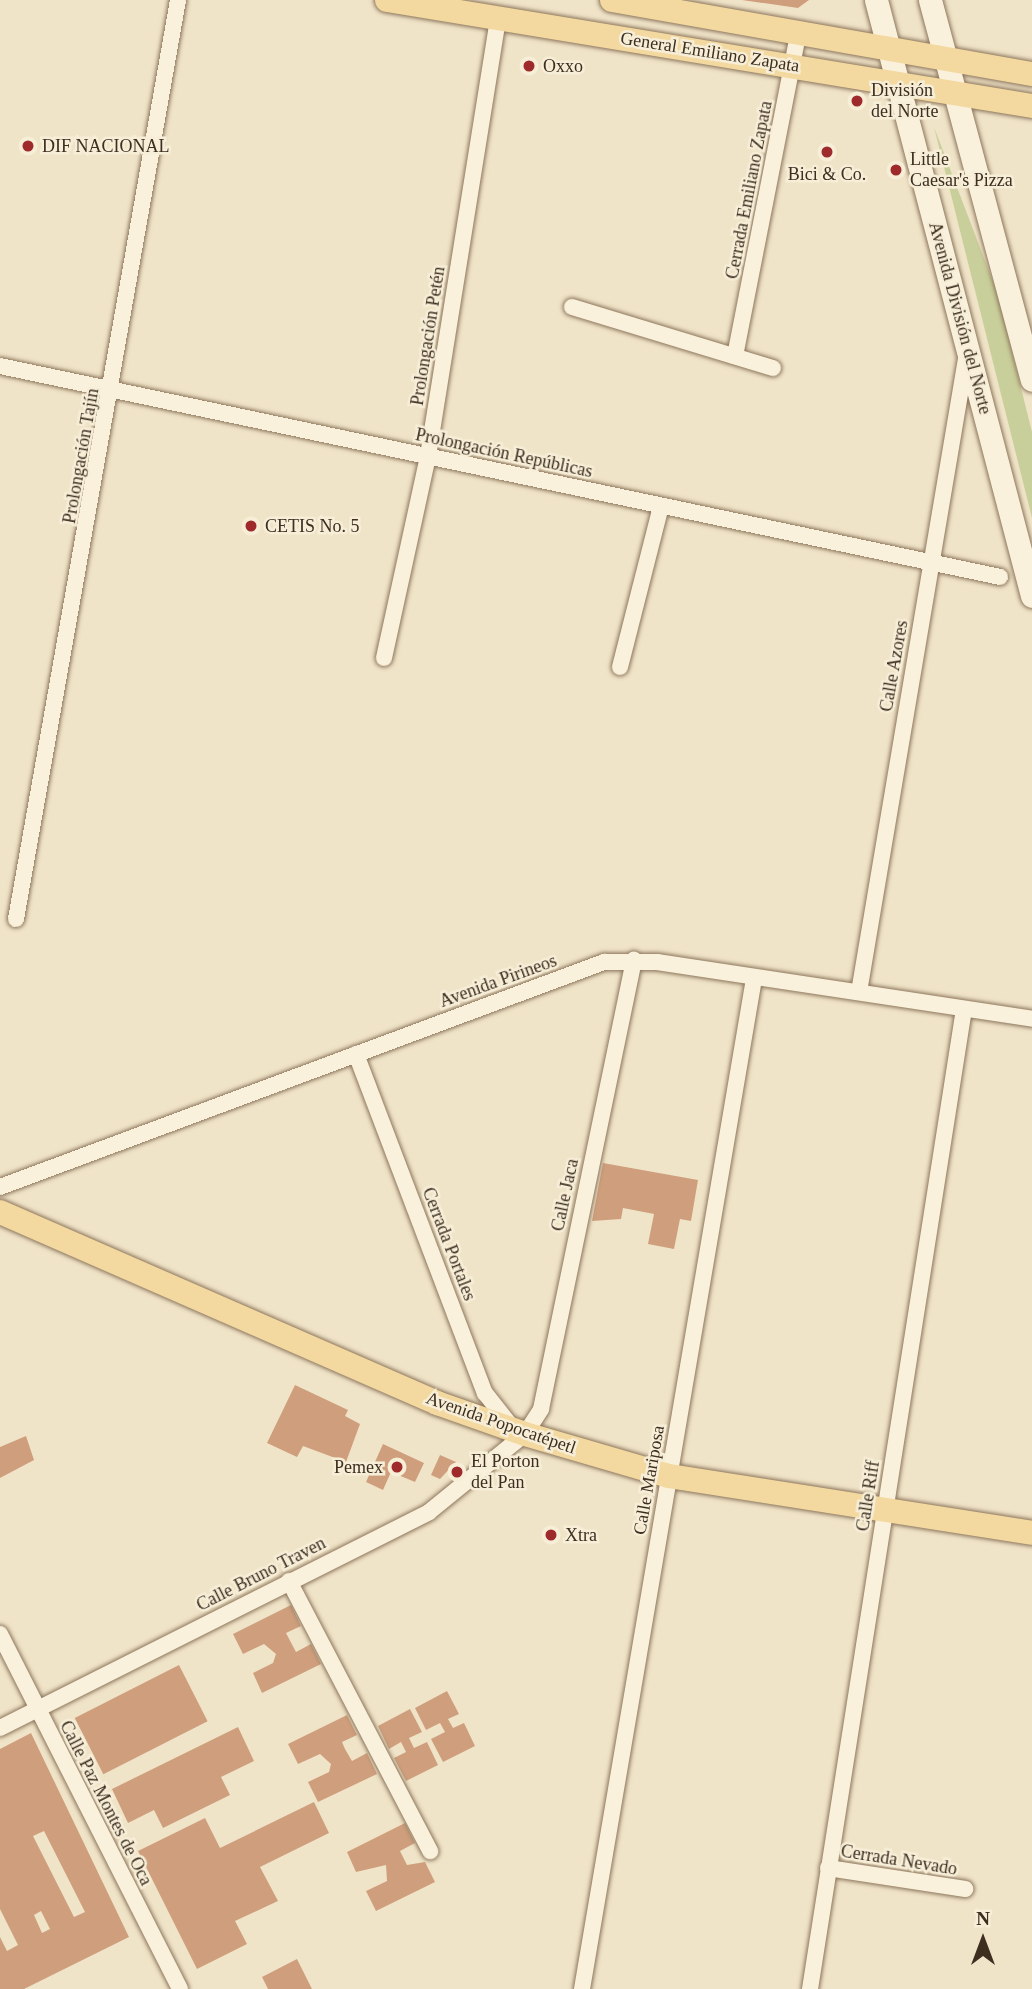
<!DOCTYPE html>
<html>
<head>
<meta charset="utf-8">
<style>
	body { margin:0 }
	#map { position:relative; width:1032px; height:1989px; overflow:hidden; background:#f0e4c8; font-family:Georgia,serif }
	div>[style] { position:absolute }
	.green>* { inset:0; background:#c9cf9b }
	.building>* { inset:0; background:#cf9f7d; transform-origin:0 0 }
	.roads { filter:drop-shadow(0 0 2px #8d765c) drop-shadow(0 0 2px #8d765c) }
	.minor>* { height:16px; margin:-8px; padding:0 8px; transform-origin:8px; border-radius:8px; background:#faf1dc }
	.secondary>* { height:23px; margin:-11.5px; padding:0 11.5px; transform-origin:11.5px; border-radius:11.5px; background:#faf1dc }
	.primary>* { height:24px; margin:-12px; padding:0 12px; transform-origin:12px; border-radius:12px; background:#f3d9a0 }
	.dots>* { width:19px; height:19px; translate:-50% -50%; box-sizing:border-box; border:4px solid #f7eed8; border-radius:50% }
	span { translate:-50% -50%; white-space:nowrap; text-align:center; line-height:1.15; -webkit-text-stroke:5px #f7eed8; paint-order:stroke }
	.street-label { font-size:18px; color:#3d2e20 }
	.poi-label { font-size:18px; color:#3d2e20 }
	.left { translate:0 -50%; text-align:left }
	.right { translate:-100% -50%; text-align:right }
	.north { position:absolute; left:948px; top:1905px; width:70px; height:70px; -webkit-text-stroke:5px #f7eed8; paint-order:stroke; rotate:0deg; font-size:19px; font-weight:700; line-height:28px; text-align:center; color:#3d2e20 }
	.north::after { content:''; display:block; margin:auto; width:24px; height:32px; background:#3d2e20; clip-path:polygon(50% 0,100% 100%,50% 72%,0 100%) }
</style>
</head>
<body>
<div id="map">
	<div class="green">
		<div style="clip-path:polygon(934px 127px,997px 292px,1032px 432px,1032px 518px)"></div>
	</div>
	<div class="building">
		<div style="clip-path:polygon(742px 0,809px 0,798px 8px)"></div>
		<div style="clip-path:polygon(603px 1163px,698px 1180px,691px 1221px,680px 1219px,674px 1249px,648px 1244px,654px 1214px,623px 1208px,621px 1219px,592px 1221px)"></div>
		<div style="clip-path:polygon(295px 1385px,348px 1410px,345px 1416px,360px 1424px,346px 1462px,303px 1446px,297px 1457px,267px 1443px)"></div>
		<div style="clip-path:polygon(26px 1436px,34px 1460px,0 1478px,0 1447px)"></div>
		<div style="clip-path:polygon(383px 1444px,424px 1463px,415px 1482px,391px 1472px,383px 1490px,366px 1482px)"></div>
		<div style="clip-path:polygon(440px 1455px,456px 1462px,440px 1479px,431px 1475px)"></div>
		<div style="clip-path:polygon(291px 1605px,301px 1626px,286px 1633px,296px 1652px,311px 1644px,321px 1664px,262px 1693px,253px 1673px,273px 1663px,276px 1654px,264px 1644px,243px 1654px,233px 1634px)"></div>
		<div style="left:179px;top:1665px;width:63px;height:117px;rotate:63deg"></div>
		<div style="clip-path:polygon(447px 1691px,459px 1714px,448px 1719px,453px 1728px,464px 1723px,475px 1746px,443px 1762px,431px 1739px,445px 1732px,440px 1723px,426px 1730px,415px 1708px)"></div>
		<div style="clip-path:polygon(410px 1709px,422px 1732px,409px 1738px,414px 1748px,427px 1742px,438px 1765px,406px 1781px,394px 1758px,406px 1752px,401px 1742px,389px 1749px,378px 1726px)"></div>
		<div style="clip-path:polygon(347px 1715px,357px 1735px,342px 1742px,345px 1749px,352px 1761px,367px 1753px,377px 1774px,318px 1802px,308px 1782px,329px 1772px,331px 1764px,320px 1754px,298px 1764px,288px 1744px)"></div>
		<div style="clip-path:polygon(238px 1727px,254px 1761px,221px 1777px,230px 1795px,163px 1828px,154px 1810px,128px 1823px,112px 1789px)"></div>
		<div style="clip-path:polygon(evenodd,31px 1733px,129px 1937px,24px 1989px,0 1989px,0 1937px,7px 1951px,18px 1945px,0 1909px,0 1749px,31px 1733px,44px 1831px,85px 1912px,74px 1917px,33px 1836px,44px 1831px,31px 1733px,41px 1911px,50px 1929px,42px 1933px,34px 1915px,41px 1911px)"></div>
		<div style="clip-path:polygon(314px 1802px,329px 1833px,260px 1867px,278px 1901px,235px 1921px,247px 1944px,197px 1969px,138px 1851px,205px 1818px,220px 1848px)"></div>
		<div style="clip-path:polygon(405px 1823px,415px 1843px,400px 1851px,407px 1865px,425px 1862px,435px 1882px,376px 1911px,366px 1891px,387px 1881px,386px 1865px,356px 1872px,347px 1852px)"></div>
		<div style="clip-path:polygon(297px 1959px,312px 1989px,268px 1989px,262px 1977px)"></div>
	</div>
	<div class="roads">
		<div class="minor">
			<div style="left:572px;top:307px;width:210px;rotate:16.9deg"></div>
			<div style="left:735px;top:356px;width:331px;rotate:-78.9deg"></div>
			<div style="left:0;top:366px;width:1022px;rotate:11.91deg"></div>
			<div style="left:384px;top:658px;width:207px;rotate:-77.7deg"></div>
			<div style="left:428px;top:456px;width:444px;rotate:-80.9deg"></div>
			<div style="left:620px;top:667px;width:166px;rotate:-75.7deg"></div>
			<div style="left:16px;top:919px;width:933px;rotate:-80deg"></div>
			<div style="left:859px;top:992px;width:642px;rotate:-80.41deg"></div>
			<div style="left:356px;top:1054px;width:363px;rotate:69.2deg"></div>
			<div style="left:485px;top:1393px;width:42px;rotate:51.8deg"></div>
			<div style="left:0;top:1187px;width:645px;rotate:-20.43deg"></div>
			<div style="left:604px;top:962px;width:53px"></div>
			<div style="left:657px;top:962px;width:379px;rotate:8.6deg"></div>
			<div style="left:289px;top:1581px;width:305px;rotate:62.4deg"></div>
			<div style="left:0;top:1634px;width:398px;rotate:63.1deg"></div>
			<div style="left:0;top:1728px;width:480px;rotate:-26.7deg"></div>
			<div style="left:429px;top:1512px;width:124px;rotate:-39.1deg"></div>
			<div style="left:525px;top:1434px;width:30px;rotate:-57deg"></div>
			<div style="left:541px;top:1409px;width:459px;rotate:-78.3deg"></div>
			<div style="left:828px;top:1868px;width:139px;rotate:8.7deg"></div>
			<div style="left:582px;top:1989px;width:1026px;rotate:-80.34deg"></div>
			<div style="left:810px;top:1989px;width:992px;rotate:-81.07deg"></div>
		</div>
		<div class="secondary">
			<div style="left:876px;top:0;width:616px;rotate:75.33deg"></div>
			<div style="left:930px;top:0;width:393px;rotate:75deg"></div>
		</div>
		<div class="primary">
			<div style="left:387px;top:0;width:654px;rotate:9.33deg"></div>
			<div style="left:612px;top:0;width:426px;rotate:10deg"></div>
			<div style="left:0;top:1212px;width:477px;rotate:23.6deg"></div>
			<div style="left:437px;top:1403px;width:93px;rotate:19.4deg"></div>
			<div style="left:525px;top:1434px;width:150px;rotate:16.3deg"></div>
			<div style="left:669px;top:1476px;width:367px;rotate:8.9deg"></div>
		</div>
	</div>
	<div class="dots">
		<div style="left:529px;top:66px;background:#9e2a2b"></div>
		<div style="left:857px;top:101px;background:#9e2a2b"></div>
		<div style="left:28px;top:146px;background:#9e2a2b"></div>
		<div style="left:827px;top:152px;background:#9e2a2b"></div>
		<div style="left:896px;top:170px;background:#9e2a2b"></div>
		<div style="left:251px;top:526px;background:#9e2a2b"></div>
		<div style="left:397px;top:1467px;background:#9e2a2b"></div>
		<div style="left:457px;top:1472px;background:#9e2a2b"></div>
		<div style="left:551px;top:1535px;background:#9e2a2b"></div>
	</div>
	<div class="street-label">
		<span style="left:710px;top:52px;rotate:9deg">General Emiliano Zapata</span>
		<span style="left:749px;top:190px;rotate:-79deg">Cerrada Emiliano Zapata</span>
		<span style="left:960px;top:318px;rotate:75deg">Avenida División del Norte</span>
		<span style="left:428px;top:336px;rotate:-81deg">Prolongación Petén</span>
		<span style="left:504px;top:453px;rotate:12deg">Prolongación Repúblicas</span>
		<span style="left:81px;top:456px;rotate:-80deg">Prolongación Tajín</span>
		<span style="left:894px;top:666px;rotate:-80deg">Calle Azores</span>
		<span style="left:498px;top:981px;rotate:-20deg">Avenida Pirineos</span>
		<span style="left:565px;top:1195px;rotate:-78deg">Calle Jaca</span>
		<span style="left:449px;top:1244px;rotate:69deg">Cerrada Portales</span>
		<span style="left:501px;top:1423px;rotate:19deg">Avenida Popocatépetl</span>
		<span style="left:649px;top:1480px;rotate:-80deg">Calle Mariposa</span>
		<span style="left:868px;top:1496px;rotate:-81deg">Calle Riff</span>
		<span style="left:261px;top:1574px;rotate:-27deg">Calle Bruno Traven</span>
		<span style="left:106px;top:1803px;rotate:63deg">Calle Paz Montes de Oca</span>
		<span style="left:899px;top:1860px;rotate:9deg">Cerrada Nevado</span>
	</div>
	<div class="poi-label">
		<span class="left" style="left:543px;top:66px">Oxxo</span>
		<span class="left" style="left:871px;top:101px">División<br>del Norte</span>
		<span class="left" style="left:42px;top:146px">DIF NACIONAL</span>
		<span class="left" style="left:910px;top:170px">Little<br>Caesar's Pizza</span>
		<span style="left:827px;top:174px">Bici &amp; Co.</span>
		<span class="left" style="left:265px;top:526px">CETIS No. 5</span>
		<span class="left" style="left:471px;top:1472px">El Porton<br>del Pan</span>
		<span class="right" style="left:383px;top:1467px">Pemex</span>
		<span class="left" style="left:565px;top:1535px">Xtra</span>
	</div>
	<div class="north">N</div>
</div>
</body>
</html>
